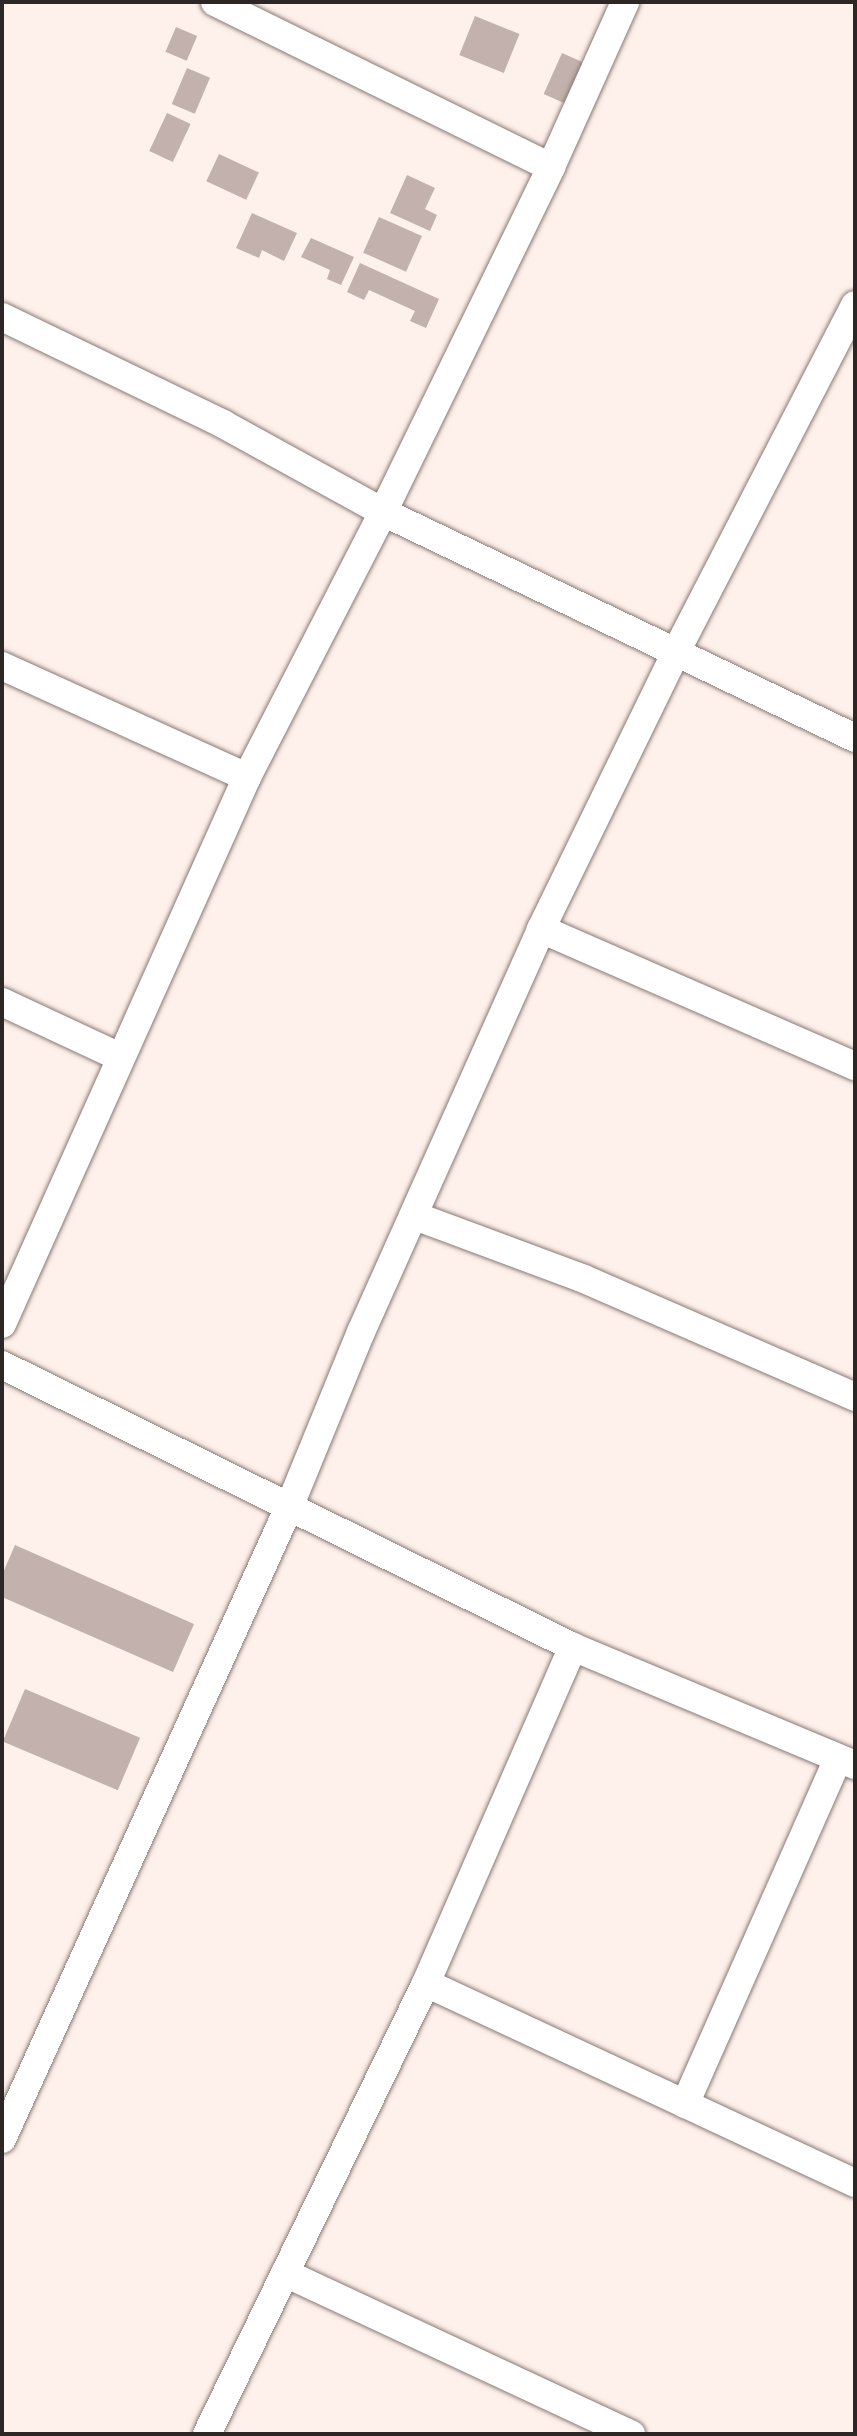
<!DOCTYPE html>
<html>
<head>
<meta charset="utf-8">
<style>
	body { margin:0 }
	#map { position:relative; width:857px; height:2436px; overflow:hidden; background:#fef0eb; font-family:"PT Sans",sans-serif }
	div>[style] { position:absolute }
	.building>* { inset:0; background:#c2b1ac; transform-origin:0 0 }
	.roads { filter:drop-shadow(0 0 2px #887974) drop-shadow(0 0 2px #887974) }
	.street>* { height:28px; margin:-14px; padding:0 14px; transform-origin:14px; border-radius:14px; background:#fff }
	span { translate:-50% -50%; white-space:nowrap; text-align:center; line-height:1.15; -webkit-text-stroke:6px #fef0eb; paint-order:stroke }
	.frame { position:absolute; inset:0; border:4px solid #2c2624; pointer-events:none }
</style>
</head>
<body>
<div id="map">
	<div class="building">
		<div style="left:475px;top:16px;width:48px;height:42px;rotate:22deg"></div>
		<div style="left:176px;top:27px;width:23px;height:27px;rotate:23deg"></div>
		<div style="left:562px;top:53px;width:24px;height:45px;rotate:24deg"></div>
		<div style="left:187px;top:68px;width:25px;height:39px;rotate:23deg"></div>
		<div style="left:167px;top:113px;width:26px;height:42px;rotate:25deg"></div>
		<div style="left:219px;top:154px;width:44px;height:30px;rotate:25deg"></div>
		<div style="clip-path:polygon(407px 175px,435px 188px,425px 209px,437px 215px,430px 231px,390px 213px)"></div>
		<div style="clip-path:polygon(252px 213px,297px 233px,284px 261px,262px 250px,259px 258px,236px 248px)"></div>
		<div style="left:379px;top:217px;width:47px;height:39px;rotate:24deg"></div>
		<div style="clip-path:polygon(311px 238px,354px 257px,341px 285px,327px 279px,330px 270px,301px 257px)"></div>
		<div style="clip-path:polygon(360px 263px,439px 299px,426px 328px,410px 321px,415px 311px,369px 290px,364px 300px,347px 292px)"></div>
		<div style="clip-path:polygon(15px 1545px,194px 1624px,173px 1672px,2px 1597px,2px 1575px)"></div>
		<div style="left:25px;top:1689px;width:125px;height:57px;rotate:23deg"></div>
	</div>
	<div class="roads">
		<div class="street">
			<div style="left:215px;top:2px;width:374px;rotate:26.2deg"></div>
			<div style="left:2px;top:317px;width:246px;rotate:25.8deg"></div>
			<div style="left:223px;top:424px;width:183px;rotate:28.8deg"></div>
			<div style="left:383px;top:512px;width:523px;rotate:25.59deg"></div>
			<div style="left:2px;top:666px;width:269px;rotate:24.4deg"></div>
			<div style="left:541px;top:929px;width:343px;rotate:23.6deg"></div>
			<div style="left:2px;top:1002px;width:130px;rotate:25deg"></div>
			<div style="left:415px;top:1216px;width:180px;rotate:20.4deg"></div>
			<div style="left:584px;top:1279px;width:296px;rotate:23.5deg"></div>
			<div style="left:2px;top:1324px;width:599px;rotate:-65.87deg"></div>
			<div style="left:247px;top:777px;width:298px;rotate:-62.8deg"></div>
			<div style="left:383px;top:512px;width:384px;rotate:-64deg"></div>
			<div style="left:551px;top:167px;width:181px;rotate:-65.8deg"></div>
			<div style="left:2px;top:1365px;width:637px;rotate:26.28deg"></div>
			<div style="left:573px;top:1647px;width:306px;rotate:22.7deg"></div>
			<div style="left:426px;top:1983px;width:473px;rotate:25deg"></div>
			<div style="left:685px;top:2104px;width:378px;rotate:-66.1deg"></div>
			<div style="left:2px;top:2139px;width:696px;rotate:-65.57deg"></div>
			<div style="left:290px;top:1505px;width:187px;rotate:-67.7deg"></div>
			<div style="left:361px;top:1332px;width:441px;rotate:-65.9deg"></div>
			<div style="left:541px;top:929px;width:310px;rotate:-64deg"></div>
			<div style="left:677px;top:650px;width:388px;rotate:-62.7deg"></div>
			<div style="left:285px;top:2273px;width:382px;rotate:25deg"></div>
			<div style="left:207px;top:2434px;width:501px;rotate:-64.1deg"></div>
			<div style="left:426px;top:1983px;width:367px;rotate:-66.4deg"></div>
		</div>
	</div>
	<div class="frame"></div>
</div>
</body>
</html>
